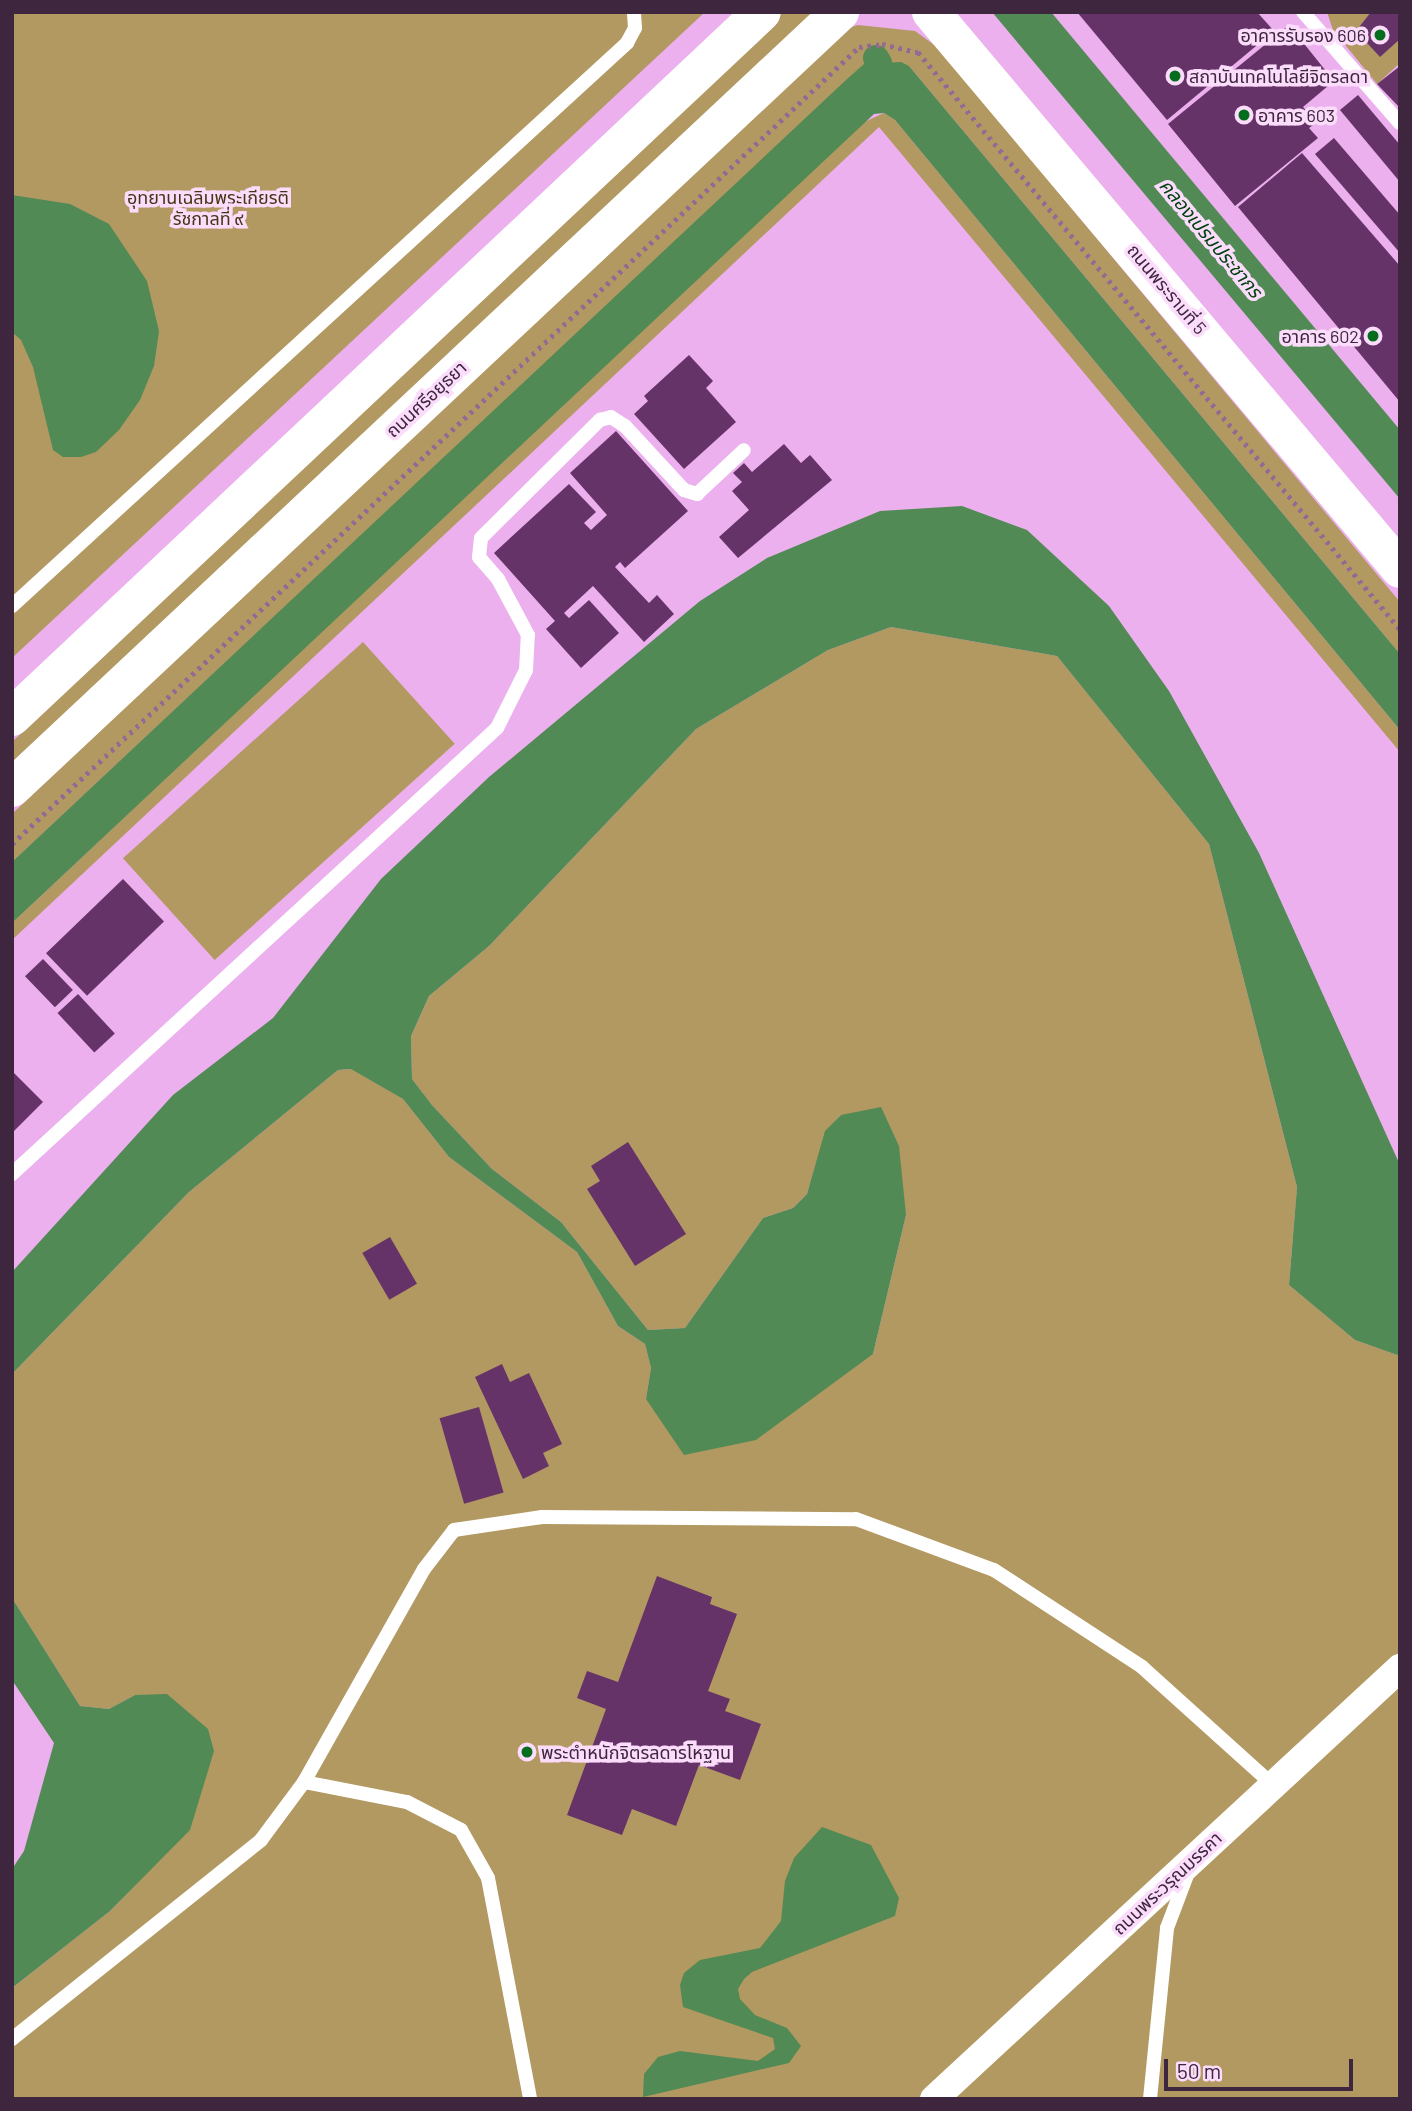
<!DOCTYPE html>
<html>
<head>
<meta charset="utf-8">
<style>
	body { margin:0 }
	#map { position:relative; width:1412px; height:2111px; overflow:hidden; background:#ebb0ed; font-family:Barlow,"Noto Sans Thai",sans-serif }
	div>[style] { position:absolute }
	.green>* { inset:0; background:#b29861; transform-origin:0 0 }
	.water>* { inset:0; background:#518a54 }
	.canal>* { height:26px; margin:-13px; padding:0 13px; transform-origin:13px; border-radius:13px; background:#518a54 }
	.building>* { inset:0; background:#663369; transform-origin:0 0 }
	.path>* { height:4.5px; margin-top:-2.25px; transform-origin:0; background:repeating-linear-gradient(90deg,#926a94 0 3.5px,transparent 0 8.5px) }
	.service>* { height:14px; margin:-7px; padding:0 7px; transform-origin:7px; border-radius:7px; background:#fff }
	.minor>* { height:28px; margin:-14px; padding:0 14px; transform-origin:14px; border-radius:14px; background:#fff }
	.secondary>* { height:38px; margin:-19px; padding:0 19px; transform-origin:19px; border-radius:19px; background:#fff }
	.dots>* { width:19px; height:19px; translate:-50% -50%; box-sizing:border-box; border:4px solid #fbdcfb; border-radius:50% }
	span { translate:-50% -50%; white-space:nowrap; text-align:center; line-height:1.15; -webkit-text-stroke:7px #fbdcfb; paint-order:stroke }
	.poi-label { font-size:18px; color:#3d263e }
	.right { translate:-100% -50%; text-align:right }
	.left { translate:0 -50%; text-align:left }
	.park-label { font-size:18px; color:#443615 }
	.street-label { font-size:18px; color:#3d263e }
	.water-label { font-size:19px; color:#00430d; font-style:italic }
	.frame { position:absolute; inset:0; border:14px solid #3d263e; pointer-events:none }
	.scale { position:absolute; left:1164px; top:2059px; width:189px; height:32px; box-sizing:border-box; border:4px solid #3d263e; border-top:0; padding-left:9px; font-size:21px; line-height:24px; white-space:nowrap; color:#3d263e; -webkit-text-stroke:5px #fbdcfb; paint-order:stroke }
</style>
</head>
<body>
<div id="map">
	<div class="green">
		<div style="clip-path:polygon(12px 12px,705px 12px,12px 658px)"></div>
		<div style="clip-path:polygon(783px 12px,813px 12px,12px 767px,12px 742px)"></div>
		<div style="clip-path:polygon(1327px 12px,1400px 12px,1400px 63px,1377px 84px,1333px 30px)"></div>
		<div style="clip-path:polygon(858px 25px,915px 31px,937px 47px,1400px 602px,1400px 654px,909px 66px,865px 64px,12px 862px,12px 814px,841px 30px)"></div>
		<div style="clip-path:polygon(884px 113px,895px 120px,1400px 730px,1400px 752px,879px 127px,12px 940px,12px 923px,862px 123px)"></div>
		<div style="clip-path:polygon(891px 627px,1057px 656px,1209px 844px,1297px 1187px,1289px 1285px,1355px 1340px,1400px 1356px,1400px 2099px,12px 2099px,12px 1988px,110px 1911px,189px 1830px,135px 1695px,109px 1709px,80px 1706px,12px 1598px,12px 1374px,189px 1192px,338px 1070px,352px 1069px,403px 1099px,449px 1157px,577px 1252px,618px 1326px,645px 1344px,651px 1368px,646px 1399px,873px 1354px,906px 1215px,841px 1115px,826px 1131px,807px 1194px,793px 1208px,763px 1218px,685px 1328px,648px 1330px,561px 1222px,492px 1169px,432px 1105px,412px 1079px,411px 1036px,429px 996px,489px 946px,696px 729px,828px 650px)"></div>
		<div style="left:363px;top:642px;width:137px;height:323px;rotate:48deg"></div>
	</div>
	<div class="water">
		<div style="clip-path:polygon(992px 12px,1051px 12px,1400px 430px,1400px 499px)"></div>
		<div style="clip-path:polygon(901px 62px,909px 66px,1400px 654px,1400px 730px,895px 120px,884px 113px,874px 114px,12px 923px,12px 862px,846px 80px,864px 64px)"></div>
		<div style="clip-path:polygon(12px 195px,70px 204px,109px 224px,147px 281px,159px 331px,154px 366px,140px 400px,119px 430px,96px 452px,81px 457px,63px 457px,53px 450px,33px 367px,21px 340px,12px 332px)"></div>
		<div style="clip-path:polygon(962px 506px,1027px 530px,1109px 606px,1169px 691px,1259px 853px,1400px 1165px,1400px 1356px,1355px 1340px,1289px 1285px,1297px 1187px,1209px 844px,1057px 656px,891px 627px,828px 650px,696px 729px,489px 946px,429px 996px,411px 1036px,412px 1079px,432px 1105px,492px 1169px,561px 1222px,648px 1330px,685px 1328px,763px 1218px,793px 1208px,807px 1194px,825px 1131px,841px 1115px,881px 1107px,899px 1146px,906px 1215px,873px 1354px,756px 1440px,684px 1455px,646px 1399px,651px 1368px,645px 1344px,618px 1326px,577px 1252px,449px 1157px,403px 1099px,351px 1069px,338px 1070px,189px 1192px,12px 1374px,12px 1272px,173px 1095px,273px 1018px,381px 879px,489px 777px,700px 601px,767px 558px,880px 511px)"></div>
		<div style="clip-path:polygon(12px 1598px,80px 1706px,109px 1709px,135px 1695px,167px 1694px,208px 1729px,214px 1751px,190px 1830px,110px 1911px,12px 1988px,12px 1869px,24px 1851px,54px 1743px,12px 1680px)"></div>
		<div style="clip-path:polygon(822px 1827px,871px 1845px,899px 1898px,895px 1916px,752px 1972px,744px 1979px,738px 1989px,740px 1999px,755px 2015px,787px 2028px,801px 2046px,789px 2063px,643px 2097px,644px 2074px,658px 2057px,680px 2051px,758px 2061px,775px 2049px,773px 2038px,683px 2007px,680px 1985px,684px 1973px,700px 1960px,760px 1948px,781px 1921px,785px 1881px,794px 1858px)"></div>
	</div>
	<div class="canal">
		<div style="left:876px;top:58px;width:6px;rotate:59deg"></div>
	</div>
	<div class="building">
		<div style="clip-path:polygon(1077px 12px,1257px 12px,1274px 31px,1167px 120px)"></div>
		<div style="clip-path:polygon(1371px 12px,1400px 12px,1400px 39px,1380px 57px,1356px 31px)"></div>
		<div style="clip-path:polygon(1289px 25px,1334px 81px,1303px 107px,1316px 123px,1309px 128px,1318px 138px,1235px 206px,1168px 124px)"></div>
		<div style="clip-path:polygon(1400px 66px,1400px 108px,1377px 84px)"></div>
		<div style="clip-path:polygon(1358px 95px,1400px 145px,1400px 182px,1340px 110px)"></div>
		<div style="clip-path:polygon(1334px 138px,1400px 215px,1400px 253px,1315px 154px)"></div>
		<div style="clip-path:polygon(1302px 153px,1400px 266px,1400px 402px,1238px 207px)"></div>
		<div style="clip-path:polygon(689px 355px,713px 381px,706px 388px,736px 422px,684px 469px,634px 414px,648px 401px,644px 396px)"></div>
		<div style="clip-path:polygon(616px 431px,688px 511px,625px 568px,620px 562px,615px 567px,649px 603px,657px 595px,674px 614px,644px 642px,593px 586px,564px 613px,569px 618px,589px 600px,619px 633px,581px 668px,546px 629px,555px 621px,494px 553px,569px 484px,596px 512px,584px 523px,591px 530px,607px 515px,570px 473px)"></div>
		<div style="clip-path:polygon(784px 444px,801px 463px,810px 455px,832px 480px,738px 558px,719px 537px,749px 510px,732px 491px,742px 482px,733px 473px,744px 463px,752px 472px)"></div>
		<div style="left:123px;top:879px;width:59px;height:107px;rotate:46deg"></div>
		<div style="left:43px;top:959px;width:43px;height:25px;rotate:46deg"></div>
		<div style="left:78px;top:994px;width:54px;height:28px;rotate:47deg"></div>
		<div style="clip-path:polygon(12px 1071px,43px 1102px,12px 1133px)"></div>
		<div style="clip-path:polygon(628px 1142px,686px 1234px,635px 1266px,587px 1189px,600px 1181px,591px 1166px)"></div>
		<div style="left:390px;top:1237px;width:54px;height:32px;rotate:60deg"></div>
		<div style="clip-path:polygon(502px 1364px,510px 1382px,529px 1373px,562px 1444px,543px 1453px,549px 1466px,523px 1479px,475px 1377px)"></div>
		<div style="left:479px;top:1407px;width:89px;height:41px;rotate:74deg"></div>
		<div style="clip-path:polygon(657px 1576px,712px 1597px,710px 1604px,737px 1614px,708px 1691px,730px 1699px,725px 1711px,761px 1724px,740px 1780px,699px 1765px,676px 1826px,632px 1809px,622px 1835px,567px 1815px,606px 1709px,577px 1698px,587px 1671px,618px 1682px)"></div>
	</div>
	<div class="path">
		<div style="left:12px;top:844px;width:1163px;rotate:-43.26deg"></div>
		<div style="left:859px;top:47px;width:23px;rotate:-7deg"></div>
		<div style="left:882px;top:44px;width:37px;rotate:13deg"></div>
		<div style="left:918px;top:52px;width:752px;rotate:50.13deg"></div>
	</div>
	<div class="service">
		<div style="left:1303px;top:12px;width:147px;rotate:48.9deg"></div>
		<div style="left:12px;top:606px;width:834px;rotate:-42.47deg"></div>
		<div style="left:627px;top:43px;width:17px;rotate:-62deg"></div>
		<div style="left:635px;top:28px;width:16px;rotate:-94deg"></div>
		<div style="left:12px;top:1174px;width:659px;rotate:-42.6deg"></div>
		<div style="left:497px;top:728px;width:65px;rotate:-63.4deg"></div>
		<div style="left:526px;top:670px;width:35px;rotate:-87deg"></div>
		<div style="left:528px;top:635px;width:64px;rotate:-118.2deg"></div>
		<div style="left:498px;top:579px;width:29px;rotate:-131deg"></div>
		<div style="left:479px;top:557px;width:19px;rotate:-84deg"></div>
		<div style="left:481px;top:538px;width:168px;rotate:-44.8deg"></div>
		<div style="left:600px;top:420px;width:11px;rotate:-15deg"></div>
		<div style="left:611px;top:417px;width:17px;rotate:33deg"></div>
		<div style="left:625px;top:426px;width:87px;rotate:47.3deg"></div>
		<div style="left:684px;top:490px;width:14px;rotate:17deg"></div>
		<div style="left:697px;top:494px;width:64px;rotate:-43.1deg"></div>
		<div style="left:304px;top:1782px;width:105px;rotate:11deg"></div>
		<div style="left:407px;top:1802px;width:61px;rotate:27.4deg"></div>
		<div style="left:461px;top:1830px;width:55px;rotate:60.6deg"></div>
		<div style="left:488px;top:1878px;width:225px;rotate:79.2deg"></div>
		<div style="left:12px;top:2039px;width:319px;rotate:-38.6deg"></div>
		<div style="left:261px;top:1840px;width:72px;rotate:-53.4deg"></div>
		<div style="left:304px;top:1782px;width:244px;rotate:-60.6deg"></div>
		<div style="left:424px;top:1569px;width:49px;rotate:-52.4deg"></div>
		<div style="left:454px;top:1530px;width:89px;rotate:-8.4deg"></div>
		<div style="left:542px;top:1517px;width:314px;rotate:0.4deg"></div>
		<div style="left:856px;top:1519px;width:147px;rotate:20.3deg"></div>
		<div style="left:994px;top:1570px;width:177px;rotate:33.2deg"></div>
		<div style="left:1142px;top:1667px;width:176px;rotate:42deg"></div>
		<div style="left:1150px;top:2099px;width:172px;rotate:-84.3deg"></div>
		<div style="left:1167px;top:1928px;width:57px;rotate:-69.3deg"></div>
	</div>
	<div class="minor">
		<div style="left:934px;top:2099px;width:635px;rotate:-42.77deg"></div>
	</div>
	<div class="secondary">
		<div style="left:931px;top:12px;width:728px;rotate:49.9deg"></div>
		<div style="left:12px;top:717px;width:1029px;rotate:-43.23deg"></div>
		<div style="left:12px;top:788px;width:1135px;rotate:-43.14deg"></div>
	</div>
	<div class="dots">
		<div style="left:1380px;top:35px;background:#056e1e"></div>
		<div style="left:1175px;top:76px;background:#056e1e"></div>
		<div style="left:1244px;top:115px;background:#056e1e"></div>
		<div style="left:1373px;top:336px;background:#056e1e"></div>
		<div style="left:527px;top:1752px;background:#056e1e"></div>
	</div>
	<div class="poi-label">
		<span class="right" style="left:1366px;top:35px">อาคารรับรอง 606</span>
		<span class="left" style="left:1189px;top:76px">สถาบันเทคโนโลยีจิตรลดา</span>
		<span class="left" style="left:1258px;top:115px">อาคาร 603</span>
		<span class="right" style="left:1359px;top:336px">อาคาร 602</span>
		<span class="left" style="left:541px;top:1752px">พระตำหนักจิตรลดารโหฐาน</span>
	</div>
	<div class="park-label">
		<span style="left:208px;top:208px">อุทยานเฉลิมพระเกียรติ<br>รัชกาลที่ ๙</span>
	</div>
	<div class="street-label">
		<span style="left:1167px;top:289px;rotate:50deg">ถนนพระรามที่ 5</span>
		<span style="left:426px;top:399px;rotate:-43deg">ถนนศรีอยุธยา</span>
		<span style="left:1167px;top:1883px;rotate:-43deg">ถนนพระวรุณมรรคา</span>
	</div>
	<div class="water-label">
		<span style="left:1211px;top:238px;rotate:50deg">คลองเปรมประชากร</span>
	</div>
	<div class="frame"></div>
	<div class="scale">50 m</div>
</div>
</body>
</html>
